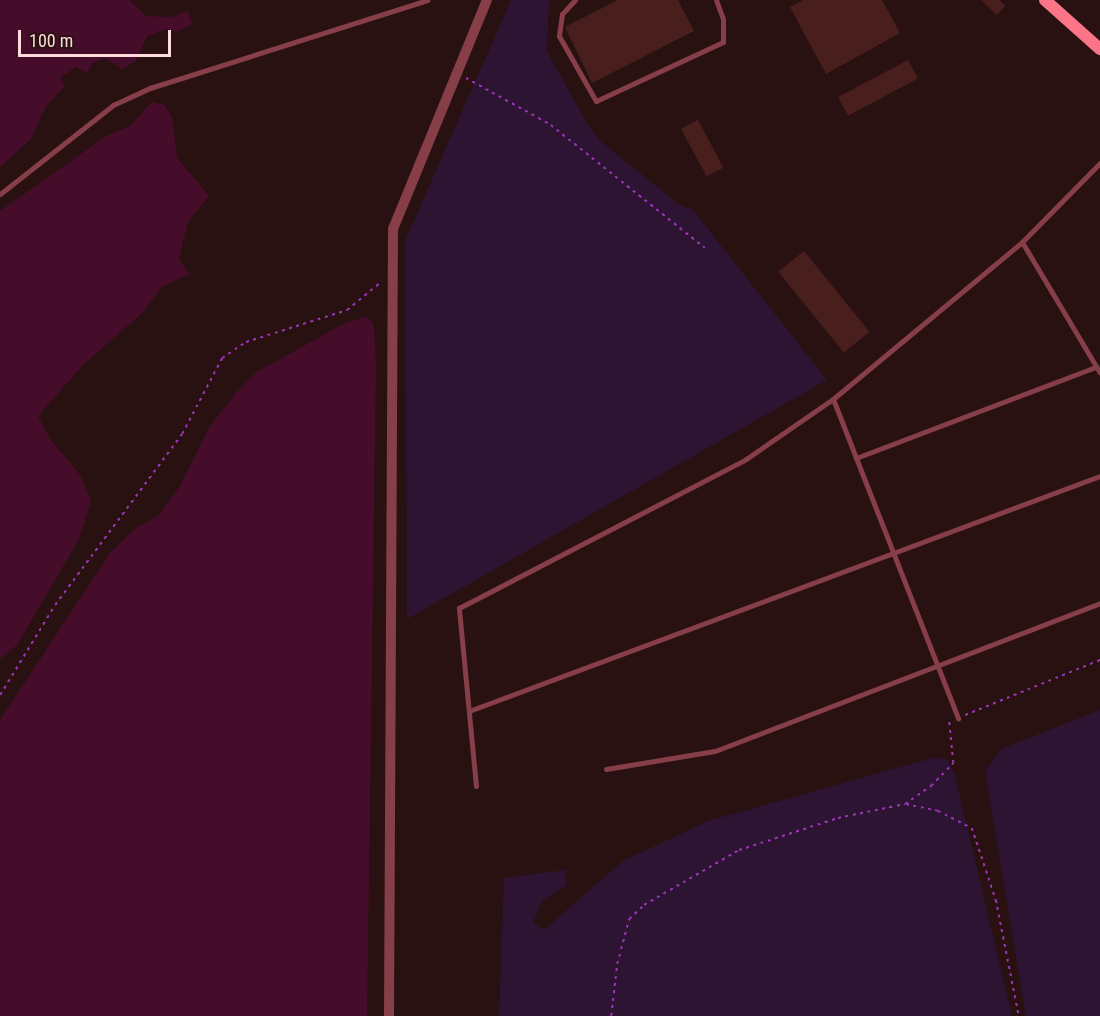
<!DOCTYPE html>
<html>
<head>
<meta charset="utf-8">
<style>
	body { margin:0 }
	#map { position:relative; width:1100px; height:1016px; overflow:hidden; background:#291111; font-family:"Roboto Condensed",sans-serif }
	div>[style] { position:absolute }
	.green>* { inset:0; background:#2c1432 }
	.water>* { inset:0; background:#460d2b }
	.building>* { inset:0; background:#491f1e; transform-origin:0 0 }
	.path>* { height:1.5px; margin-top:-0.75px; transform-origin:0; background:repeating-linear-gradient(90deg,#9935b7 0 3px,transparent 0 7.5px) }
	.lane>* { height:5px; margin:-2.5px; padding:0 2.5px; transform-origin:2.5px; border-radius:2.5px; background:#863e48 }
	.street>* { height:10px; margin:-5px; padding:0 5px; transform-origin:5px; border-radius:5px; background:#863e48 }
	.secondary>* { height:12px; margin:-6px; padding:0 6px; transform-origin:6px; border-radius:6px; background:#fa7588 }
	span { translate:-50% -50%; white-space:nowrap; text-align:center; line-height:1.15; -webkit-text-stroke:6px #291111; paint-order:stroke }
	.scale { position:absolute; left:18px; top:30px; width:153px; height:27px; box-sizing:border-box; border:3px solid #fedadc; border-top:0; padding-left:8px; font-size:18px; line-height:21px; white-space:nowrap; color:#fedadc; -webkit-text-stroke:4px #291111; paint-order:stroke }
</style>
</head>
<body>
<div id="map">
	<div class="green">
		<div style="clip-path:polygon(511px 0,549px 0,547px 51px,587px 124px,600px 141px,681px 206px,693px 210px,827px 380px,407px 619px,405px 241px)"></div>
		<div style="clip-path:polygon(1100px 710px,1100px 1016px,1026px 1016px,985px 772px,1001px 749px)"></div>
		<div style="clip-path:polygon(936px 757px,948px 760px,955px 776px,1012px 1016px,499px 1016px,504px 878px,566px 870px,567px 885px,542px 901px,533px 923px,544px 930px,623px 861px,708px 821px)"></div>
	</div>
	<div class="water">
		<div style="clip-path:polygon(0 0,129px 0,146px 16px,171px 17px,188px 11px,192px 24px,177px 32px,167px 29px,147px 36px,136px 61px,122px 69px,106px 58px,92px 63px,87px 73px,76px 67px,60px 78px,65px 86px,46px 106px,30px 140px,0 167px)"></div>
		<div style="clip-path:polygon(152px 102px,164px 105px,172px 117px,177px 158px,209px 196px,188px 222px,183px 241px,179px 260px,190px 274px,163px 286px,142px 313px,83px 365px,38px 416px,50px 439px,80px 475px,91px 501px,79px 539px,17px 645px,0 659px,0 211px,108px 135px,130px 126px)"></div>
		<div style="clip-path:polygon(366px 317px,374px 324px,376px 365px,367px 1016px,0 1016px,0 720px,110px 553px,133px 530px,159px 515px,180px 486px,210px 426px,235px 394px,257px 372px,343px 324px)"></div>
	</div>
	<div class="building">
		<div style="clip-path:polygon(618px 0,678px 0,694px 31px,592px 83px,565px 27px)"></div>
		<div style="clip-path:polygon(803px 0,882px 0,900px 33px,826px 74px,790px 7px)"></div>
		<div style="clip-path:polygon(981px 0,999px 0,1005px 6px,997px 15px)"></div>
		<div style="left:908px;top:60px;width:21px;height:79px;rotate:62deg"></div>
		<div style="left:698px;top:120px;width:54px;height:19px;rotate:62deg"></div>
		<div style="left:804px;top:251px;width:104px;height:33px;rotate:51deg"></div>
	</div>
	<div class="path">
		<div style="left:466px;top:78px;width:97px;rotate:28.9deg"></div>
		<div style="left:551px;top:125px;width:197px;rotate:38.6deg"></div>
		<div style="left:0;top:695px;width:105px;rotate:-58.6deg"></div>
		<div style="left:55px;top:605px;width:213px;rotate:-53.4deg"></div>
		<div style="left:182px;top:434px;width:86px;rotate:-62.2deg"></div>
		<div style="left:222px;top:358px;width:29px;rotate:-34deg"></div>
		<div style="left:246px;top:342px;width:106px;rotate:-17.6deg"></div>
		<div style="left:347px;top:310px;width:45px;rotate:-39.6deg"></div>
		<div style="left:965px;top:715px;width:146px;rotate:-22.2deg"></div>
		<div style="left:906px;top:804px;width:33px;rotate:12deg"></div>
		<div style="left:938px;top:811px;width:38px;rotate:27deg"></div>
		<div style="left:972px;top:828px;width:76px;rotate:71.6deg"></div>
		<div style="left:996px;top:900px;width:118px;rotate:78.8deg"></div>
		<div style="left:611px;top:1016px;width:52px;rotate:-83.4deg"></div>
		<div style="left:617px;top:964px;width:47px;rotate:-75.1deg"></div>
		<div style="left:629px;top:919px;width:21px;rotate:-43deg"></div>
		<div style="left:644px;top:905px;width:110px;rotate:-30.1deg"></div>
		<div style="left:739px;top:850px;width:104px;rotate:-17.9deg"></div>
		<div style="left:838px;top:818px;width:68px;rotate:-11.8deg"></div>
		<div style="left:905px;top:804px;width:32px;rotate:-35deg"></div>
		<div style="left:931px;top:786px;width:32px;rotate:-46deg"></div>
		<div style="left:953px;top:763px;width:41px;rotate:-95.6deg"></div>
	</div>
	<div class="lane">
		<div style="left:575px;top:0;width:19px;rotate:133deg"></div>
		<div style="left:562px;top:14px;width:22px;rotate:98deg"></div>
		<div style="left:559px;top:36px;width:75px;rotate:60.4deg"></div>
		<div style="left:596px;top:101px;width:140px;rotate:-24.9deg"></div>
		<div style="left:723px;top:42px;width:23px;rotate:-90deg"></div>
		<div style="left:723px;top:19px;width:20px;rotate:-110deg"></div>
		<div style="left:0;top:194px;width:144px;rotate:-38.2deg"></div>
		<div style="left:113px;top:105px;width:41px;rotate:-24.7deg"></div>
		<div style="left:150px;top:88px;width:291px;rotate:-17.6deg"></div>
		<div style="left:1022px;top:242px;width:152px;rotate:59.2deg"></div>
		<div style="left:833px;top:399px;width:343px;rotate:68.6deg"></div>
		<div style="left:856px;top:458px;width:257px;rotate:-20.8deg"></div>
		<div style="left:469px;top:711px;width:673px;rotate:-20.43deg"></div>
		<div style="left:606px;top:769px;width:110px;rotate:-9.4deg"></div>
		<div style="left:715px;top:751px;width:412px;rotate:-21deg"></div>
		<div style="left:476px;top:786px;width:179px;rotate:-95.5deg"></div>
		<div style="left:459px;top:608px;width:323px;rotate:-27.4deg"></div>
		<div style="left:746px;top:459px;width:106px;rotate:-34.6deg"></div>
		<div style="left:833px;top:399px;width:246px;rotate:-39.7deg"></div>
		<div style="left:1022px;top:242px;width:111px;rotate:-45.4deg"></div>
	</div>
	<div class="street">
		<div style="left:389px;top:1016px;width:787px;rotate:-89.71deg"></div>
		<div style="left:393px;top:229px;width:248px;rotate:-67.7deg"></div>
	</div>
	<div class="secondary">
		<div style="left:1045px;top:0;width:74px;rotate:41.7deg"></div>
	</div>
	<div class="scale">100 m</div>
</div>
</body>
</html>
